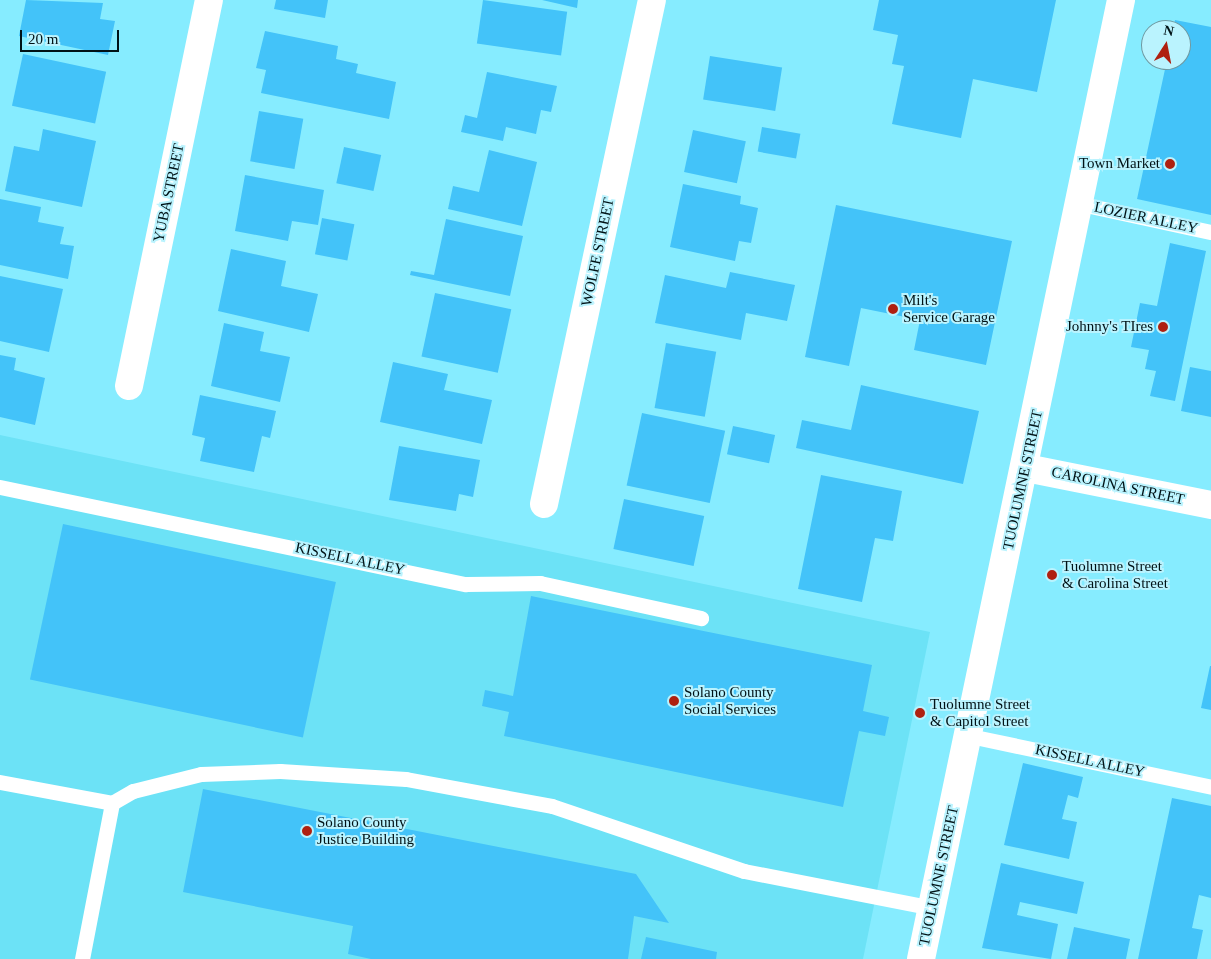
<!DOCTYPE html>
<html>
<head>
<meta charset="utf-8">
<style>
	body { margin:0 }
	#map { position:relative; width:1211px; height:959px; overflow:hidden; background:#86ecff; font-family:"Times New Roman",serif }
	div>[style] { position:absolute }
	.built>* { inset:0; background:#6ce2f6 }
	.building>* { inset:0; background:#43c3f9; transform-origin:0 0 }
	.service>* { height:15px; margin:-7.5px; padding:0 7.5px; transform-origin:7.5px; border-radius:7.5px; background:#fff }
	.minor>* { height:28px; margin:-14px; padding:0 14px; transform-origin:14px; border-radius:14px; background:#fff }
	.secondary>* { height:28px; margin:-14px; padding:0 14px; transform-origin:14px; border-radius:14px; background:#fff }
	.dots>* { width:14px; height:14px; translate:-50% -50%; box-sizing:border-box; border:2px solid #baf3fe; border-radius:50% }
	span { translate:-50% -50%; white-space:nowrap; text-align:center; line-height:1.15; -webkit-text-stroke:4px #baf3fe; paint-order:stroke }
	.poi-label { font-size:15px; color:#001216 }
	.right { translate:-100% -50%; text-align:right }
	.left { translate:0 -50%; text-align:left }
	.street-label { font-size:15px; color:#001216 }
	.north { position:absolute; left:1141px; top:20px; width:50px; height:50px; box-sizing:border-box; background:#baf3fe; border:1px solid #7099a1; border-radius:50%; rotate:11deg; font-size:14px; font-weight:700; line-height:20px; text-align:center; color:#001216 }
	.north::after { content:''; display:block; margin:auto; width:18px; height:22px; background:#af2010; clip-path:polygon(50% 0,100% 100%,50% 72%,0 100%) }
	.scale { position:absolute; left:20px; top:30px; width:99px; height:22px; box-sizing:border-box; border:2px solid #001216; border-top:0; padding-left:6px; font-size:15px; line-height:18px; white-space:nowrap; color:#001216; -webkit-text-stroke:4px #baf3fe; paint-order:stroke }
</style>
</head>
<body>
<div id="map">
	<div class="built">
		<div style="clip-path:polygon(0 435px,930px 632px,863px 959px,0 959px)"></div>
	</div>
	<div class="building">
		<div style="clip-path:polygon(26px 0,103px 3px,100px 19px,115px 21px,108px 55px,19px 36px)"></div>
		<div style="clip-path:polygon(276px 0,328px 0,325px 18px,274px 9px)"></div>
		<div style="left:483px;top:0;width:85px;height:44px;rotate:8deg"></div>
		<div style="clip-path:polygon(542px 0,578px 0,577px 8px)"></div>
		<div style="clip-path:polygon(879px 0,1056px 0,1037px 92px,973px 79px,961px 138px,892px 124px,904px 66px,892px 64px,898px 35px,873px 30px)"></div>
		<div style="clip-path:polygon(1175px 20px,1211px 27px,1211px 215px,1137px 199px,1167px 60px,1181px 60px,1181px 30px,1173px 30px)"></div>
		<div style="clip-path:polygon(265px 31px,338px 46px,336px 59px,358px 64px,356px 73px,396px 82px,389px 119px,261px 93px,266px 70px,256px 68px)"></div>
		<div style="left:23px;top:54px;width:85px;height:53px;rotate:12deg"></div>
		<div style="left:710px;top:56px;width:73px;height:44px;rotate:9deg"></div>
		<div style="clip-path:polygon(487px 72px,557px 86px,551px 112px,541px 110px,536px 134px,506px 127px,503px 141px,461px 132px,465px 115px,477px 118px)"></div>
		<div style="left:259px;top:111px;width:45px;height:51px;rotate:10deg"></div>
		<div style="left:762px;top:127px;width:39px;height:25px;rotate:10deg"></div>
		<div style="clip-path:polygon(43px 129px,96px 141px,82px 207px,5px 191px,14px 146px,39px 151px)"></div>
		<div style="left:693px;top:130px;width:54px;height:43px;rotate:12deg"></div>
		<div style="left:344px;top:147px;width:38px;height:37px;rotate:12deg"></div>
		<div style="clip-path:polygon(489px 150px,537px 162px,522px 226px,448px 209px,453px 186px,479px 192px)"></div>
		<div style="clip-path:polygon(245px 175px,324px 190px,318px 225px,292px 221px,288px 241px,235px 231px)"></div>
		<div style="clip-path:polygon(683px 184px,741px 196px,740px 204px,758px 208px,751px 243px,739px 241px,735px 261px,670px 247px)"></div>
		<div style="clip-path:polygon(0 199px,41px 207px,38px 222px,64px 227px,60px 244px,74px 246px,68px 279px,0 265px)"></div>
		<div style="clip-path:polygon(836px 205px,1012px 241px,986px 365px,914px 350px,920px 320px,861px 308px,849px 366px,805px 357px)"></div>
		<div style="left:322px;top:218px;width:33px;height:37px;rotate:11deg"></div>
		<div style="clip-path:polygon(446px 219px,523px 236px,510px 296px,410px 275px,411px 271px,434px 275px)"></div>
		<div style="clip-path:polygon(1170px 243px,1206px 251px,1175px 401px,1150px 396px,1156px 371px,1145px 369px,1149px 350px,1131px 347px,1140px 303px,1157px 306px)"></div>
		<div style="clip-path:polygon(231px 249px,286px 261px,281px 286px,318px 294px,309px 332px,218px 311px)"></div>
		<div style="clip-path:polygon(730px 272px,795px 285px,787px 321px,746px 313px,741px 340px,655px 323px,665px 275px,726px 288px)"></div>
		<div style="clip-path:polygon(0 276px,63px 289px,49px 352px,0 341px)"></div>
		<div style="left:435px;top:293px;width:78px;height:65px;rotate:12deg"></div>
		<div style="clip-path:polygon(224px 323px,264px 332px,260px 351px,290px 357px,280px 402px,211px 386px)"></div>
		<div style="left:666px;top:343px;width:51px;height:66px;rotate:10deg"></div>
		<div style="clip-path:polygon(0 355px,16px 358px,14px 370px,45px 378px,35px 425px,0 417px)"></div>
		<div style="clip-path:polygon(393px 362px,448px 374px,444px 390px,492px 400px,482px 444px,380px 422px)"></div>
		<div style="clip-path:polygon(1190px 367px,1211px 371px,1211px 417px,1181px 411px)"></div>
		<div style="clip-path:polygon(861px 385px,979px 411px,963px 484px,796px 448px,802px 420px,851px 430px)"></div>
		<div style="clip-path:polygon(200px 395px,276px 411px,270px 438px,262px 436px,254px 472px,200px 461px,205px 438px,192px 435px)"></div>
		<div style="left:642px;top:413px;width:85px;height:74px;rotate:12deg"></div>
		<div style="left:733px;top:426px;width:43px;height:29px;rotate:12deg"></div>
		<div style="clip-path:polygon(399px 446px,480px 460px,473px 497px,459px 494px,456px 511px,389px 500px)"></div>
		<div style="clip-path:polygon(821px 475px,902px 491px,893px 541px,875px 538px,862px 602px,798px 589px)"></div>
		<div style="left:624px;top:499px;width:82px;height:51px;rotate:12deg"></div>
		<div style="left:63px;top:524px;width:279px;height:159px;rotate:12deg"></div>
		<div style="clip-path:polygon(531px 596px,872px 665px,863px 711px,889px 717px,885px 736px,859px 731px,843px 807px,504px 736px,509px 712px,482px 706px,485px 690px,513px 696px)"></div>
		<div style="clip-path:polygon(1210px 666px,1211px 666px,1211px 710px,1201px 708px)"></div>
		<div style="clip-path:polygon(1023px 763px,1083px 777px,1078px 798px,1068px 795px,1062px 819px,1077px 822px,1069px 859px,1004px 845px)"></div>
		<div style="clip-path:polygon(203px 789px,636px 874px,669px 923px,634px 916px,628px 959px,371px 959px,348px 954px,353px 926px,183px 892px)"></div>
		<div style="clip-path:polygon(1172px 798px,1211px 806px,1211px 898px,1199px 895px,1192px 928px,1203px 930px,1197px 959px,1138px 959px)"></div>
		<div style="clip-path:polygon(1001px 863px,1084px 882px,1077px 914px,1020px 902px,1017px 915px,1058px 924px,1051px 959px,982px 948px)"></div>
		<div style="clip-path:polygon(1074px 927px,1130px 939px,1126px 959px,1067px 959px)"></div>
		<div style="clip-path:polygon(646px 937px,717px 952px,716px 959px,641px 959px)"></div>
	</div>
	<div class="service">
		<div style="left:1081px;top:204px;width:133px;rotate:12.2deg"></div>
		<div style="left:0;top:487px;width:476px;rotate:11.8deg"></div>
		<div style="left:466px;top:584px;width:74px;rotate:-0.8deg"></div>
		<div style="left:540px;top:583px;width:165px;rotate:12.3deg"></div>
		<div style="left:970px;top:736px;width:246px;rotate:11.9deg"></div>
		<div style="left:0;top:782px;width:114px;rotate:10.6deg"></div>
		<div style="left:112px;top:803px;width:24px;rotate:-30deg"></div>
		<div style="left:133px;top:791px;width:70px;rotate:-14deg"></div>
		<div style="left:201px;top:774px;width:79px;rotate:-2.2deg"></div>
		<div style="left:280px;top:771px;width:126px;rotate:3.6deg"></div>
		<div style="left:406px;top:779px;width:148px;rotate:10.5deg"></div>
		<div style="left:552px;top:806px;width:203px;rotate:18.7deg"></div>
		<div style="left:744px;top:871px;width:192px;rotate:11.1deg"></div>
		<div style="left:82px;top:959px;width:159px;rotate:-79.1deg"></div>
	</div>
	<div class="minor">
		<div style="left:129px;top:386px;width:394px;rotate:-78.3deg"></div>
		<div style="left:1026px;top:468px;width:189px;rotate:11.3deg"></div>
		<div style="left:544px;top:504px;width:515px;rotate:-77.91deg"></div>
	</div>
	<div class="secondary">
		<div style="left:921px;top:959px;width:980px;rotate:-78.22deg"></div>
	</div>
	<div class="dots">
		<div style="left:1170px;top:164px;background:#af2010"></div>
		<div style="left:893px;top:309px;background:#af2010"></div>
		<div style="left:1163px;top:327px;background:#af2010"></div>
		<div style="left:1052px;top:575px;background:#af2010"></div>
		<div style="left:674px;top:701px;background:#af2010"></div>
		<div style="left:920px;top:713px;background:#af2010"></div>
		<div style="left:307px;top:831px;background:#af2010"></div>
	</div>
	<div class="poi-label">
		<span class="right" style="left:1160px;top:164px">Town Market</span>
		<span class="left" style="left:903px;top:309px">Milt's<br>Service Garage</span>
		<span class="right" style="left:1153px;top:327px">Johnny's TIres</span>
		<span class="left" style="left:1062px;top:575px">Tuolumne Street<br>&amp; Carolina Street</span>
		<span class="left" style="left:684px;top:701px">Solano County<br>Social Services</span>
		<span class="left" style="left:930px;top:713px">Tuolumne Street<br>&amp; Capitol Street</span>
		<span class="left" style="left:317px;top:831px">Solano County<br>Justice Building</span>
	</div>
	<div class="street-label">
		<span style="left:169px;top:193px;rotate:-78deg">YUBA STREET</span>
		<span style="left:1146px;top:218px;rotate:12deg">LOZIER ALLEY</span>
		<span style="left:598px;top:252px;rotate:-78deg">WOLFE STREET</span>
		<span style="left:1023px;top:480px;rotate:-78deg">TUOLUMNE STREET</span>
		<span style="left:1118px;top:486px;rotate:12deg">CAROLINA STREET</span>
		<span style="left:350px;top:559px;rotate:12deg">KISSELL ALLEY</span>
		<span style="left:1090px;top:761px;rotate:12deg">KISSELL ALLEY</span>
		<span style="left:939px;top:876px;rotate:-78deg">TUOLUMNE STREET</span>
	</div>
	<div class="north">N</div>
	<div class="scale">20 m</div>
</div>
</body>
</html>
